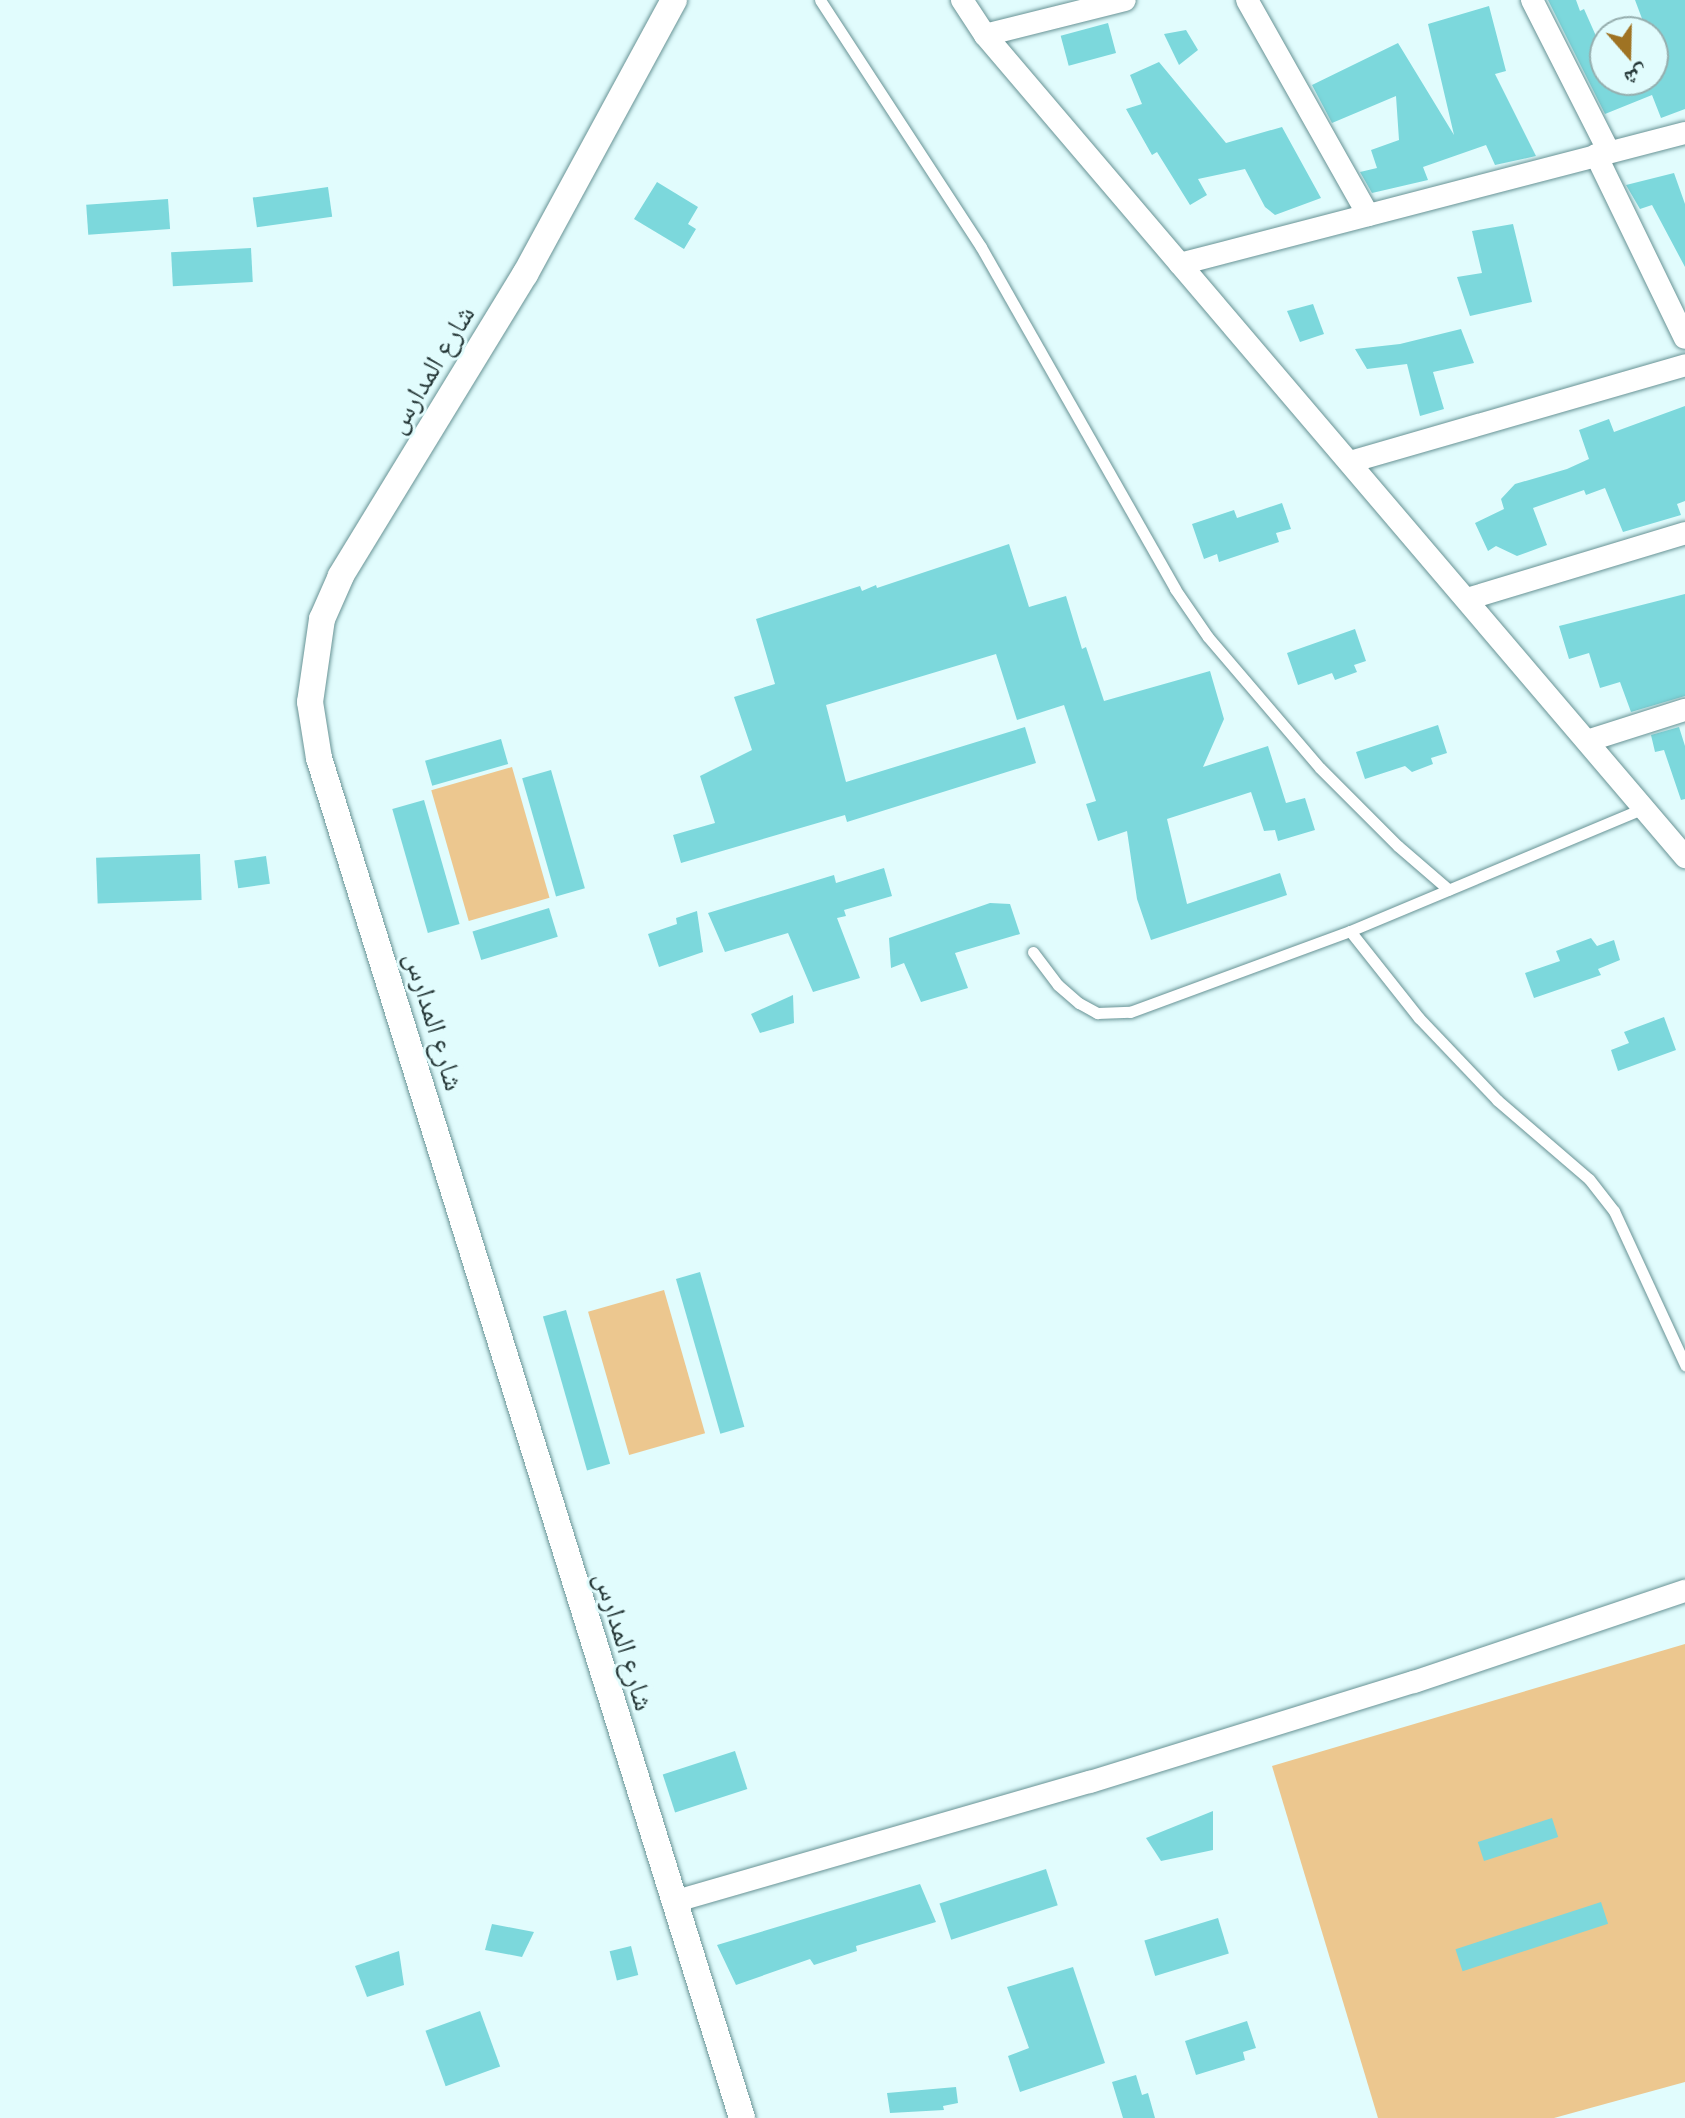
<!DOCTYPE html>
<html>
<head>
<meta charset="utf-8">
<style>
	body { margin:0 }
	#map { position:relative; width:1685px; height:2118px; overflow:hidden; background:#e1fcfd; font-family:"IBM Plex Sans","Noto Naskh Arabic",sans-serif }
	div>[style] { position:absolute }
	.green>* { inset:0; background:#ecc78f; transform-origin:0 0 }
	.building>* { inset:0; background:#7cd8dc; transform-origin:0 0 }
	.roads { filter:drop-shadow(0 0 2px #689395) drop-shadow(0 0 2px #689395) }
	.service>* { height:11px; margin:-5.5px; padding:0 5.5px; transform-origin:5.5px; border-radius:5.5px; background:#fff }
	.minor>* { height:22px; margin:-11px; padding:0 11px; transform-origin:11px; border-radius:11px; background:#fff }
	.tertiary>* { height:26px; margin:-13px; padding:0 13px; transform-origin:13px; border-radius:13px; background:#fff }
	span { translate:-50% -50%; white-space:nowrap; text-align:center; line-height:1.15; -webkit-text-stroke:6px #e1fcfd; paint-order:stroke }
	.street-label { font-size:28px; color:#263838 }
	.north { position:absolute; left:1589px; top:16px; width:80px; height:80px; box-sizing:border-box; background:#e1fcfd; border:2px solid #96aeae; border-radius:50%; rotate:160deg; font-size:22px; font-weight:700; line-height:32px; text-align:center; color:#263838 }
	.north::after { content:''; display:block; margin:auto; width:28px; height:36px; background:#9f7323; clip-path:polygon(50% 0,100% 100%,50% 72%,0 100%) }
</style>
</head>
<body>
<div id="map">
	<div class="green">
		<div style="left:512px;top:767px;width:136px;height:84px;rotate:74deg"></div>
		<div style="left:664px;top:1290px;width:149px;height:79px;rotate:74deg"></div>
		<div style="clip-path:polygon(1685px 1644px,1685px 2082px,1554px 2118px,1378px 2118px,1272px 1766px)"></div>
	</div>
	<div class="building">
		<div style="clip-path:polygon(1548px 0,1576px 0,1580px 11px,1584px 9px,1600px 45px,1605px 43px,1605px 80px,1653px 80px,1653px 32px,1647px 32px,1635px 0,1685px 0,1685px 109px,1661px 118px,1652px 95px,1605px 114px)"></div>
		<div style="clip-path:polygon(1489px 6px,1506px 71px,1495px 74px,1536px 156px,1495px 165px,1486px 145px,1423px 167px,1428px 180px,1372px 193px,1360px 172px,1377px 168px,1371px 150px,1399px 140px,1396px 96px,1332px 123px,1312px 85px,1398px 43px,1454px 135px,1428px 24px)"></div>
		<div style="left:1108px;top:23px;width:31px;height:49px;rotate:75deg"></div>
		<div style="clip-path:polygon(1186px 30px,1198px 50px,1179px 65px,1164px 34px)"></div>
		<div style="clip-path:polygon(1159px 62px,1226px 143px,1282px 127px,1321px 198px,1275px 215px,1265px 207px,1245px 169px,1198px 179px,1207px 195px,1190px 205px,1157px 152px,1152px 155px,1126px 109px,1142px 104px,1130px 75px)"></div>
		<div style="clip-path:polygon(1674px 173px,1685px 204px,1685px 267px,1652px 205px,1640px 209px,1626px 185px)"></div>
		<div style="clip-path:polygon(657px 182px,698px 207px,688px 224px,696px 229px,684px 249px,634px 219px)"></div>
		<div style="left:328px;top:187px;width:30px;height:76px;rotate:82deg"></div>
		<div style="left:168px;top:199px;width:30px;height:82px;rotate:86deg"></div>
		<div style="clip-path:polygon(1513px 224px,1532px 302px,1470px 316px,1457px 277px,1482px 273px,1472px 231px)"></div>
		<div style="left:251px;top:248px;width:34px;height:80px;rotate:87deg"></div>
		<div style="clip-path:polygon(1313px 304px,1324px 334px,1300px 342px,1287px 311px)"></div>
		<div style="clip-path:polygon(1461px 329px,1474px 363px,1433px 372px,1444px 409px,1420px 416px,1407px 364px,1367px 369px,1355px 349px,1400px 344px)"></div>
		<div style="clip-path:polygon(1685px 406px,1685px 501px,1677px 504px,1681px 515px,1623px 532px,1605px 488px,1586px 495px,1584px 490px,1533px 508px,1547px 545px,1517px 556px,1496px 546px,1488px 551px,1475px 523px,1504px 509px,1501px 499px,1515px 484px,1567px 469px,1589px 459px,1579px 430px,1609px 419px,1614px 432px)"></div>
		<div style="clip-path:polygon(1282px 503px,1291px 529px,1276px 533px,1279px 542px,1219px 562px,1217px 554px,1204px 559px,1192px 524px,1234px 510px,1237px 518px)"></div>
		<div style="clip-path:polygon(1009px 544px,1029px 607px,1066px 596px,1082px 649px,1086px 647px,1104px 701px,1210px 671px,1224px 719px,1203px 767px,1268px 746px,1286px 803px,1305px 798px,1315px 830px,1278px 841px,1275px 830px,1264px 831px,1251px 792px,1167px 819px,1187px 904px,1280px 873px,1287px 895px,1151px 940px,1137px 899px,1127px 831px,1098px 841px,1086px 804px,1096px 801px,1064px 705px,1017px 720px,996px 654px,826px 705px,846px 782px,1025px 727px,1036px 763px,847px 822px,845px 815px,681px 863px,673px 835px,715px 823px,700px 776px,752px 750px,734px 697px,775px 684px,756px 619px,860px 586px,862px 591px,876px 585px,877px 588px)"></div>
		<div style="clip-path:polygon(1685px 594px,1685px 696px,1631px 712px,1620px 682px,1600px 688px,1589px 653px,1569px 659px,1559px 626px)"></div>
		<div style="clip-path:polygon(1355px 629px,1366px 661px,1354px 665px,1357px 672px,1335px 680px,1332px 673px,1298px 685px,1287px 653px)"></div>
		<div style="clip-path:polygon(1438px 725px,1447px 753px,1431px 758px,1433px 764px,1412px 772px,1405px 766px,1365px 779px,1356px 752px)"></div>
		<div style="clip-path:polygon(1679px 727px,1685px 746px,1685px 799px,1681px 800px,1664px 750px,1655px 752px,1651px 735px)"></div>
		<div style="left:501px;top:739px;width:26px;height:79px;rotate:74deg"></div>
		<div style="left:551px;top:770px;width:123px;height:30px;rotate:74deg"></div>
		<div style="left:424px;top:800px;width:129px;height:33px;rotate:74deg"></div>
		<div style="left:200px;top:854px;width:46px;height:104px;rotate:88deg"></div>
		<div style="left:266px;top:856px;width:28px;height:32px;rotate:82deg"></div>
		<div style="clip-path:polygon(884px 868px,892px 896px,844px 910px,846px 916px,837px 918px,860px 978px,813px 992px,788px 933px,725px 952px,708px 913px,834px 875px,836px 883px)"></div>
		<div style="clip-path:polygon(990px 903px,1010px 904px,1020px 934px,955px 953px,968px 988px,921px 1002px,904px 963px,891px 968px,889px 938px)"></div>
		<div style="left:549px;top:908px;width:30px;height:80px;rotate:73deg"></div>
		<div style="clip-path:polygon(697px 911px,703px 952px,659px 967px,648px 934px,677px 924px,676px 918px)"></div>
		<div style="clip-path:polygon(1591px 938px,1597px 946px,1614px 940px,1620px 960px,1598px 969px,1601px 975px,1534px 998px,1525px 973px,1560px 961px,1556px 951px)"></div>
		<div style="clip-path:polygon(793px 995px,794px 1023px,760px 1033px,751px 1014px)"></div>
		<div style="clip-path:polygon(1664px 1017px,1676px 1050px,1618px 1071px,1611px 1050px,1629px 1043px,1624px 1032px)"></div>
		<div style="left:700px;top:1272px;width:161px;height:25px;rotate:74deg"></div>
		<div style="left:566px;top:1310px;width:160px;height:24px;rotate:74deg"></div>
		<div style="left:735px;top:1751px;width:40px;height:76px;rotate:72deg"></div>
		<div style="clip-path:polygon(1213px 1811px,1213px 1850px,1161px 1861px,1146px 1838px)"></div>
		<div style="left:1552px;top:1818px;width:20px;height:78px;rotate:72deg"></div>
		<div style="left:1046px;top:1869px;width:38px;height:112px;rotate:72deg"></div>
		<div style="clip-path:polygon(920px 1884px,936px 1922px,856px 1946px,857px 1951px,814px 1965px,810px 1959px,736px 1985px,717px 1945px)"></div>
		<div style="left:1601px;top:1902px;width:23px;height:153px;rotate:72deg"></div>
		<div style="left:1218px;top:1918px;width:37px;height:77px;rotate:73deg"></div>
		<div style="clip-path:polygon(492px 1924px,534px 1932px,522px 1957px,485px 1950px)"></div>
		<div style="left:631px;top:1946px;width:30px;height:22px;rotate:76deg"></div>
		<div style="clip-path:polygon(399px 1951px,404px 1985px,367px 1997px,355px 1966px)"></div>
		<div style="clip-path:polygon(1073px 1967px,1105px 2063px,1020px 2092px,1008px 2056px,1029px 2048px,1007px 1987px)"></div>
		<div style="left:480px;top:2011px;width:59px;height:58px;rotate:70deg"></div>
		<div style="clip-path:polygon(1247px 2021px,1256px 2048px,1243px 2052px,1245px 2060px,1196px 2075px,1185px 2041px)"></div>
		<div style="clip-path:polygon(1136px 2075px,1142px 2095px,1148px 2093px,1155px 2118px,1123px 2118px,1112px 2082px)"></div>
		<div style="clip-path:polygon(956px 2087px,958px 2103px,943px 2106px,944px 2110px,890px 2113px,887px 2093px)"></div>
	</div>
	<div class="roads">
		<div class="service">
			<div style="left:820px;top:0;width:295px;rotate:56.9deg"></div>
			<div style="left:981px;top:247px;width:393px;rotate:60.4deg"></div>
			<div style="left:1175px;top:589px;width:58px;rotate:55.5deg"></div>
			<div style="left:1208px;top:637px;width:172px;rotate:49.5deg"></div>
			<div style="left:1320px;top:768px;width:110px;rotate:45deg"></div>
			<div style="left:1398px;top:846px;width:67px;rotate:40.8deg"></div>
			<div style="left:1350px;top:931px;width:111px;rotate:51.6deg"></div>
			<div style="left:1419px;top:1018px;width:113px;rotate:46.4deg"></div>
			<div style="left:1497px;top:1100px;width:121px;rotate:40.7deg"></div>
			<div style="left:1589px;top:1179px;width:41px;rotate:52deg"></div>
			<div style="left:1614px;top:1211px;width:170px;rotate:65.2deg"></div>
			<div style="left:1033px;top:952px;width:41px;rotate:52.9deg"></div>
			<div style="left:1058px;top:985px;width:28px;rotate:41deg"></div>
			<div style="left:1079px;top:1003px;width:21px;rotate:29deg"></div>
			<div style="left:1097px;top:1013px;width:33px;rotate:-2deg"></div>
			<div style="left:1130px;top:1012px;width:234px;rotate:-20.2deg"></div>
			<div style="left:1350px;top:931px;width:319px;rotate:-22.7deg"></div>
		</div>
		<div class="minor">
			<div style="left:962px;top:0;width:42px;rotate:56.7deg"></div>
			<div style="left:985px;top:35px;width:1080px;rotate:49.58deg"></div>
			<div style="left:1247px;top:0;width:247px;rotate:60.6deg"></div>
			<div style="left:1532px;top:0;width:170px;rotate:63.1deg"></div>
			<div style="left:985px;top:35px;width:144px;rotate:-14deg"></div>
			<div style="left:1596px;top:155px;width:203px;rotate:64.1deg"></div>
			<div style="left:1180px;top:264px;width:522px;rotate:-14.54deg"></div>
			<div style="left:1350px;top:462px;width:349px;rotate:-16.1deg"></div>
			<div style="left:1467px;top:599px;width:228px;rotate:-16.8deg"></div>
			<div style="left:1587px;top:741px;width:103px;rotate:-17.6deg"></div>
			<div style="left:673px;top:1902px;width:434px;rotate:-16.1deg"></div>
			<div style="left:1090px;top:1782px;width:339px;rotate:-17.2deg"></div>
			<div style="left:1414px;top:1682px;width:286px;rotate:-18.6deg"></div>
		</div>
		<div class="tertiary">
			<div style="left:674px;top:0;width:312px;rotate:118.5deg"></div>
			<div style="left:525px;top:274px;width:354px;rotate:121.4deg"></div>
			<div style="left:341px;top:576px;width:47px;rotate:113.8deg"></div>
			<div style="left:322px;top:619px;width:84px;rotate:98.2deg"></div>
			<div style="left:310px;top:702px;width:57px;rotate:80.9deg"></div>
			<div style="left:319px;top:758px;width:1424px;rotate:72.72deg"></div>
		</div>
	</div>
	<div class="street-label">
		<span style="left:430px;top:369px;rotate:-59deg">شارع المدارس</span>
		<span style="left:435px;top:1021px;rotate:73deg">شارع المدارس</span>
		<span style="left:625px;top:1641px;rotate:73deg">شارع المدارس</span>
	</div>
	<div class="north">ش</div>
</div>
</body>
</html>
